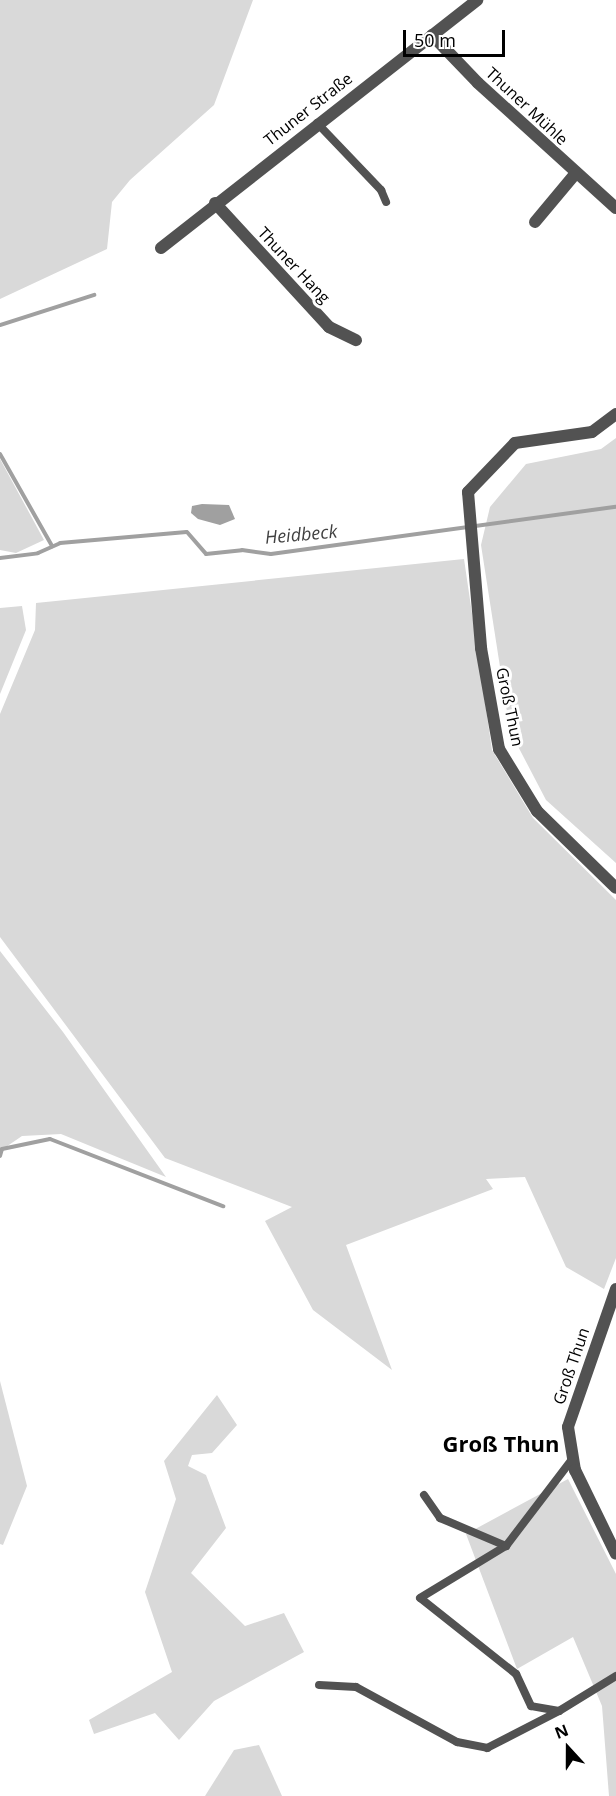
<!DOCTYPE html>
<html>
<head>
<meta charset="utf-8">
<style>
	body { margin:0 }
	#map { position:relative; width:616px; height:1796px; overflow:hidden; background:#fff; font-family:"Open Sans",sans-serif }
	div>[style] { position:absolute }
	.green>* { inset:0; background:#d9d9d9 }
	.water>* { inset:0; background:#a0a0a0 }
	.stream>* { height:4px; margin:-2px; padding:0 2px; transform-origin:2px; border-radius:2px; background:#a0a0a0 }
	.lane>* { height:8px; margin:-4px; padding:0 4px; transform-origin:4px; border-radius:4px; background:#525252 }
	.street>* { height:12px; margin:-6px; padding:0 6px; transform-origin:6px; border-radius:6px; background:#525252 }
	span { translate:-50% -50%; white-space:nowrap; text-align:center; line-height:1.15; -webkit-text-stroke:6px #fff; paint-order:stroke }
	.street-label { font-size:16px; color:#000 }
	.water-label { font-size:18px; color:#414141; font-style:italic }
	.district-label { font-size:22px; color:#000; font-weight:700 }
	.north { position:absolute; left:538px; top:1718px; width:60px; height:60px; -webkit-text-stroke:4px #fff; paint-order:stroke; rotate:339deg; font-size:16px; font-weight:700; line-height:24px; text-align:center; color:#000 }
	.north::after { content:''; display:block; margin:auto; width:21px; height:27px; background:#000; clip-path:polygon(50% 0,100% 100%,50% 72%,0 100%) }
	.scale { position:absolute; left:403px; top:30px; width:102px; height:27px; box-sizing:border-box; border:3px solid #000; border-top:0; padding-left:8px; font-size:18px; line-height:21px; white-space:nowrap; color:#000; -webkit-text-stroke:4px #fff; paint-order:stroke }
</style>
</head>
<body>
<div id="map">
	<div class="green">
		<div style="clip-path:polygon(0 0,253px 0,214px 105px,130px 180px,112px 202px,107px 249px,0 299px)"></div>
		<div style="clip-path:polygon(616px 438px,616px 863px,546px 800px,510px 731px,481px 545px,490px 507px,526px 464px,601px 449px)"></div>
		<div style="clip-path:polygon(0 459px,44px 540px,16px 553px,0 550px)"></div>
		<div style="clip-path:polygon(464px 559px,492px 750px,533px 818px,616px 900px,616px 1258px,604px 1289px,566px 1267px,525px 1177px,486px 1179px,493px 1189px,346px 1245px,392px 1370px,313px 1310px,265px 1221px,292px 1207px,165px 1158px,0 937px,0 714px,35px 630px,36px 603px)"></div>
		<div style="clip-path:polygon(22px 606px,26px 630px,0 694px,0 608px)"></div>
		<div style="clip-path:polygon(0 951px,63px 1032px,166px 1177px,61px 1134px,22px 1136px,0 1151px)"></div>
		<div style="clip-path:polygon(0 1381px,27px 1486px,3px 1545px,0 1544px)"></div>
		<div style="clip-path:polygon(217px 1395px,237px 1425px,212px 1453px,192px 1455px,188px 1466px,206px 1475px,226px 1528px,191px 1573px,245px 1626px,284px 1613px,304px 1652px,214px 1701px,179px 1740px,155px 1713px,94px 1734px,89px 1720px,172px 1672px,145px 1592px,176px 1499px,164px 1461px)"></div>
		<div style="clip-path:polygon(568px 1479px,616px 1574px,616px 1796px,609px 1796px,602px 1706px,573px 1637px,517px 1669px,466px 1534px)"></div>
		<div style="clip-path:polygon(259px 1745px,282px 1796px,205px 1796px,234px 1750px)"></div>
	</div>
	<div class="water">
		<div style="clip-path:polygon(202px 504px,229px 505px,235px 519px,220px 525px,198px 519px,191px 513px,192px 506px)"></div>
	</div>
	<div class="stream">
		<div style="left:0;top:325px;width:99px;rotate:-17.7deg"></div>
		<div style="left:0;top:454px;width:106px;rotate:60.5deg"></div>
		<div style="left:0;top:558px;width:38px;rotate:-7deg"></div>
		<div style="left:38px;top:553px;width:24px;rotate:-24deg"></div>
		<div style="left:60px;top:543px;width:127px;rotate:-5deg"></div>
		<div style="left:187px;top:532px;width:29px;rotate:49deg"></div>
		<div style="left:206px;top:554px;width:36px;rotate:-6deg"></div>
		<div style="left:242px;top:550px;width:29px;rotate:8deg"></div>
		<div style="left:271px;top:554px;width:348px;rotate:-7.8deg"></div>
		<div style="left:0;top:1156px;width:7px;rotate:-74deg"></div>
		<div style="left:2px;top:1149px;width:49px;rotate:-11.8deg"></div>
		<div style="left:50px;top:1139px;width:186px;rotate:21.2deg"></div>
	</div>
	<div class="lane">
		<div style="left:317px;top:123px;width:93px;rotate:46.3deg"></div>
		<div style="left:381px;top:190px;width:13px;rotate:67deg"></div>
		<div style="left:424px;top:1495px;width:28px;rotate:55deg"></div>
		<div style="left:440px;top:1518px;width:72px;rotate:23deg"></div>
		<div style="left:319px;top:1685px;width:37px;rotate:3deg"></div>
		<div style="left:356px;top:1687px;width:115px;rotate:28.6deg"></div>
		<div style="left:457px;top:1742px;width:31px;rotate:11deg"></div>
		<div style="left:487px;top:1748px;width:81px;rotate:-27.2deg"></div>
		<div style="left:559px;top:1711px;width:67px;rotate:-31.6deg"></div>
		<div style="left:559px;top:1711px;width:28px;rotate:-170deg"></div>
		<div style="left:531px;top:1706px;width:35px;rotate:-115deg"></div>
		<div style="left:516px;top:1674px;width:122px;rotate:-141.6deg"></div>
		<div style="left:420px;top:1598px;width:100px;rotate:-31.2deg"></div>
		<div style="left:506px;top:1546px;width:111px;rotate:-52.7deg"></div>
	</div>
	<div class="street">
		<div style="left:432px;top:35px;width:66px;rotate:46.2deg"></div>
		<div style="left:478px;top:83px;width:186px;rotate:42.2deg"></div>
		<div style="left:215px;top:203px;width:168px;rotate:47.4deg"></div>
		<div style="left:329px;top:327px;width:30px;rotate:26deg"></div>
		<div style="left:535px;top:222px;width:64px;rotate:-50.1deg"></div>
		<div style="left:161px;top:248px;width:402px;rotate:-38.1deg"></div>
		<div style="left:616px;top:414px;width:30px;rotate:143deg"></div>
		<div style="left:592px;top:432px;width:78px;rotate:171.9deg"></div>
		<div style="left:515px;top:443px;width:68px;rotate:133.8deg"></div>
		<div style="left:468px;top:492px;width:157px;rotate:85.2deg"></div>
		<div style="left:481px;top:648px;width:103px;rotate:79.9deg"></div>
		<div style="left:499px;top:749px;width:73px;rotate:58.5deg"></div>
		<div style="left:537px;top:811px;width:110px;rotate:44.3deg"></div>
		<div style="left:616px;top:1289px;width:146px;rotate:109.2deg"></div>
		<div style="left:568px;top:1427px;width:44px;rotate:80.8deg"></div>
		<div style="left:575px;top:1470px;width:93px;rotate:64deg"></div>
	</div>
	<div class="street-label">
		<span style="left:527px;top:106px;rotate:43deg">Thuner Mühle</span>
		<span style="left:308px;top:109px;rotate:-38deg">Thuner Straße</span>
		<span style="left:294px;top:265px;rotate:47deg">Thuner Hang</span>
		<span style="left:510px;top:707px;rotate:78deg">Groß Thun</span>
		<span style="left:571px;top:1366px;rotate:-71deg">Groß Thun</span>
	</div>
	<div class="water-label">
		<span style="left:301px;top:534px;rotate:-5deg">Heidbeck</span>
	</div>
	<div class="district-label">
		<span style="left:501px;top:1444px">Groß Thun</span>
	</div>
	<div class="north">N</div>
	<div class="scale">50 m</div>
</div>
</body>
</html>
